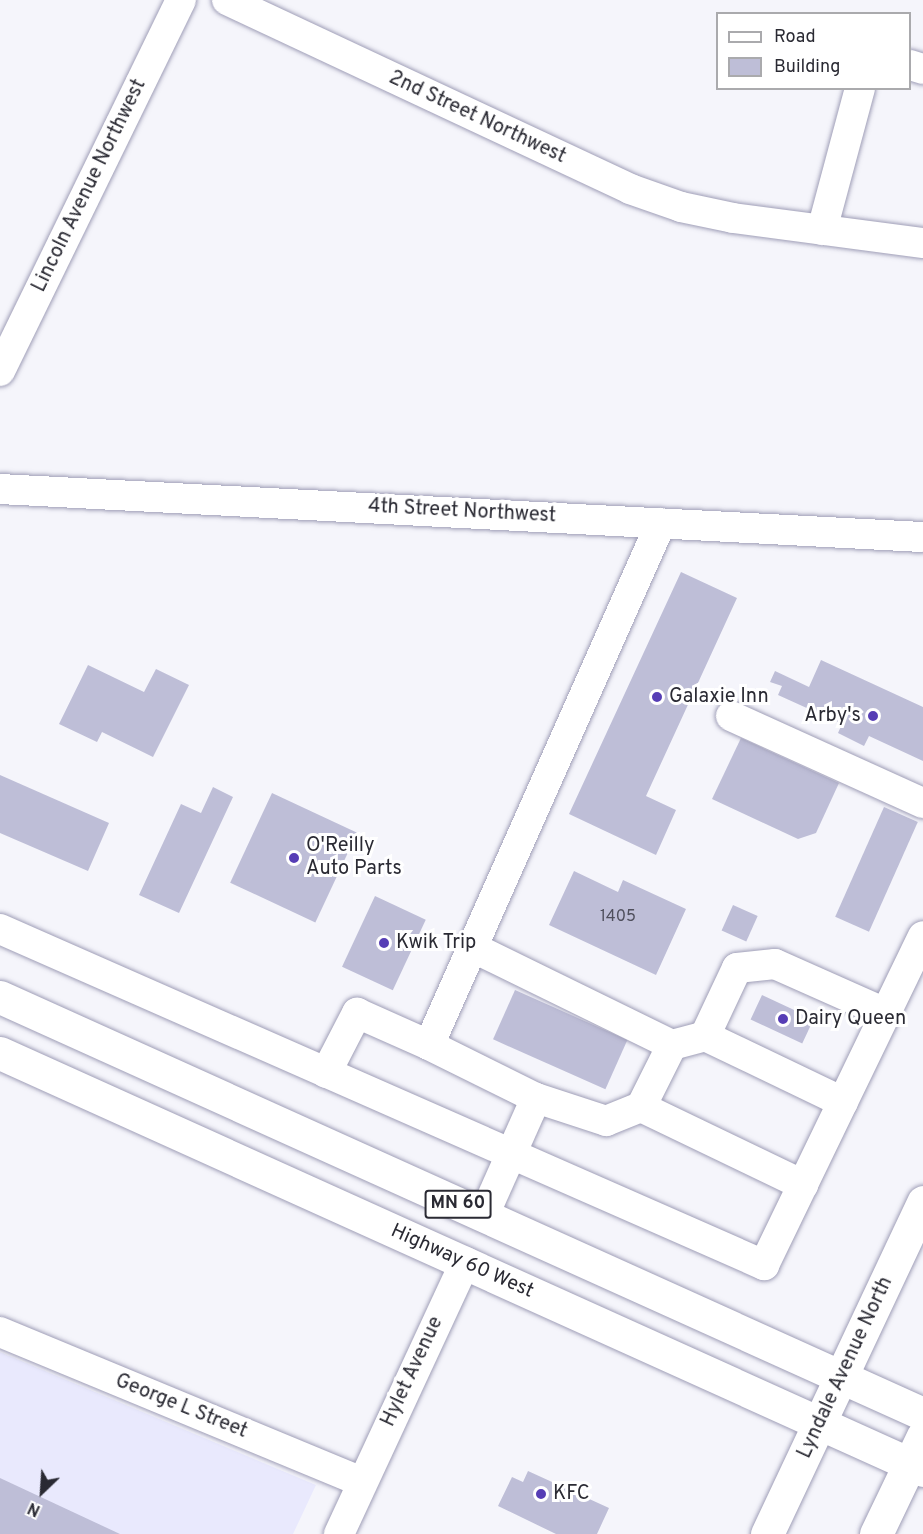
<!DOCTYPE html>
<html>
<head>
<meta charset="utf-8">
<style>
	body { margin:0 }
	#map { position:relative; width:923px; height:1534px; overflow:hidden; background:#f5f5fb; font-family:Overpass,sans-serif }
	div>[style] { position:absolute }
	.built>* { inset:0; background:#e9e9fd }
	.building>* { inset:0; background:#bebed7; transform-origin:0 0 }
	.roads { filter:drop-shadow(0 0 2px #9f9eb7) drop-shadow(0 0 2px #9f9eb7) }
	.minor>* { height:30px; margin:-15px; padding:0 15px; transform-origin:15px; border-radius:15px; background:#fff }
	.major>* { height:33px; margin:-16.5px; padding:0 16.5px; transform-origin:16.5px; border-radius:16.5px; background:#fff }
	.highway>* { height:33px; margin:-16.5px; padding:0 16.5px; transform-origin:16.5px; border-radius:16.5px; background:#fff }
	.dots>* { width:16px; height:16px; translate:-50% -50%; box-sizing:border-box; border:3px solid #fff; border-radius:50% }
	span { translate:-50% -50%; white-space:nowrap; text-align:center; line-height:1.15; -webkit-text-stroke:6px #fff; paint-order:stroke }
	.number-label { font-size:16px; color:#4f4f5c }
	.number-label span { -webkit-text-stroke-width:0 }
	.shield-label span { padding:2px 4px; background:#fff; border:2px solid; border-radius:4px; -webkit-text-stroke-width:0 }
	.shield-label { font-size:18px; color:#2a2a33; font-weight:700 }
	.street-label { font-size:20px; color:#2a2a33 }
	.poi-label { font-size:20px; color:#2a2a33 }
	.left { translate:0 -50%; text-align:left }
	.right { translate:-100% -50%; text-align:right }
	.legend { position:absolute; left:716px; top:12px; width:195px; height:78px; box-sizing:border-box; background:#fff; border:2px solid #aaaaad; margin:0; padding:8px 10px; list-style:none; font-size:18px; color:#2a2a33 }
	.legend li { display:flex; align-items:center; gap:12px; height:30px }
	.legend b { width:30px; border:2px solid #aaaaad }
	.north { position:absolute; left:12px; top:1462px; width:60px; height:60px; -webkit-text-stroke:4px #fff; paint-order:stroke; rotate:205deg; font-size:16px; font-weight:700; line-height:24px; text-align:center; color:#2a2a33 }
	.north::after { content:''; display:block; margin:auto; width:21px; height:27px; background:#2a2a33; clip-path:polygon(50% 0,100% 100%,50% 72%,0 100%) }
</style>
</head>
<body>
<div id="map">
	<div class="built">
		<div style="clip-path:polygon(0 1352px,316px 1485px,293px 1534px,0 1534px)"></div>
	</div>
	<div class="building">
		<div style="clip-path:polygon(681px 572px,737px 598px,646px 796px,676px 810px,656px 855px,569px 814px)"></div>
		<div style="clip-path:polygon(821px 660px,923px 707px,923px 761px,869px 736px,864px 746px,838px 733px,842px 724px,778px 695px,782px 686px,770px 682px,775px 671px,809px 687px)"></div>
		<div style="clip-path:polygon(88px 665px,144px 692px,156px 669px,189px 685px,153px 757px,102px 732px,97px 742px,59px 724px)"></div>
		<div style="clip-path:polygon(741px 738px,839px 783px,816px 833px,798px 839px,712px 799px)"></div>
		<div style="clip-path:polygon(0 775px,109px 823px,88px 871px,0 833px)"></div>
		<div style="clip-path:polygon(213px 787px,233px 797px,179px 913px,139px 895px,181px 804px,201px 813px)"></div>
		<div style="left:272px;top:793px;width:94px;height:99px;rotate:25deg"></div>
		<div style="left:884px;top:807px;width:37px;height:120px;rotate:24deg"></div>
		<div style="clip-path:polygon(574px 871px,618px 892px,623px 880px,686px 909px,656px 975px,549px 925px)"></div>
		<div style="left:375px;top:896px;width:56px;height:78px;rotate:25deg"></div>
		<div style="left:733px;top:905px;width:27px;height:28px;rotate:24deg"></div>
		<div style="left:515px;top:990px;width:123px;height:54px;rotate:24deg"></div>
		<div style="left:762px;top:995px;width:57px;height:27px;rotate:25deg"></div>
		<div style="clip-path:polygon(528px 1471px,609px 1508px,597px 1534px,556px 1534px,498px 1506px,512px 1477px,523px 1482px)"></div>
		<div style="clip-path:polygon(0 1478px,120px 1534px,0 1534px)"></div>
	</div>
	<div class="roads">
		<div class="minor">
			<div style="left:227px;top:0;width:445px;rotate:25.1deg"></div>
			<div style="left:630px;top:189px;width:54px;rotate:19.4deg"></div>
			<div style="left:681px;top:207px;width:53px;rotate:11.9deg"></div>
			<div style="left:733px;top:218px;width:192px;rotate:7.5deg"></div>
			<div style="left:910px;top:65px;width:14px;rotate:17deg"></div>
			<div style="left:822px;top:230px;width:147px;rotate:-75deg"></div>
			<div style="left:0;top:371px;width:413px;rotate:-64deg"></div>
			<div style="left:0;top:489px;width:924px;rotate:2.98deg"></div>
			<div style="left:731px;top:716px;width:211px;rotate:24.4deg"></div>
			<div style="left:0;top:929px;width:835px;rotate:23.74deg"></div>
			<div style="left:764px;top:1265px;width:365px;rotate:-64.2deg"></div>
			<div style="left:472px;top:947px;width:223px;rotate:26.1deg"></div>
			<div style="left:705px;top:1036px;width:153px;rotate:25.6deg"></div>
			<div style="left:429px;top:1045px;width:571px;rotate:-66.04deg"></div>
			<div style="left:326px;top:1073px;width:68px;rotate:-62.7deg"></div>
			<div style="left:357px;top:1013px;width:79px;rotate:24deg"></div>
			<div style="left:429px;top:1045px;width:119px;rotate:26.4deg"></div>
			<div style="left:536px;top:1098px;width:74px;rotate:18.2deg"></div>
			<div style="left:606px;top:1121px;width:38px;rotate:-22deg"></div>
			<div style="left:641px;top:1107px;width:180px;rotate:25.7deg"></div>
			<div style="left:641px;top:1107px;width:69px;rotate:-63.4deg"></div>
			<div style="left:672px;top:1045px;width:34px;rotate:-15deg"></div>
			<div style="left:705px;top:1036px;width:75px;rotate:-64.8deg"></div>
			<div style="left:737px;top:968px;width:38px;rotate:-6deg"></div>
			<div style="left:775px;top:964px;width:120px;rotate:24deg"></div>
			<div style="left:484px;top:1215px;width:128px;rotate:-66deg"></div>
			<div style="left:0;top:1332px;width:392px;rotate:22.5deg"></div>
			<div style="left:339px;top:1534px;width:300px;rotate:-65.1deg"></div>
		</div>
		<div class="major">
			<div style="left:0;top:997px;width:1013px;rotate:24.31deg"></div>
			<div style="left:0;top:1053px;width:1013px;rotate:24.31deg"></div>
		</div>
		<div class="highway">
			<div style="left:767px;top:1534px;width:367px;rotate:-64.8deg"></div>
			<div style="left:876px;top:1534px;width:109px;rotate:-64.4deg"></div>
		</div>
	</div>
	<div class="dots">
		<div style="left:657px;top:697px;background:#563db5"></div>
		<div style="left:873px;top:716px;background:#563db5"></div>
		<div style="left:294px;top:858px;background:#563db5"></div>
		<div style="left:384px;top:943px;background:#563db5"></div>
		<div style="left:783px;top:1019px;background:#563db5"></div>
		<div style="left:541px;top:1494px;background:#563db5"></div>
	</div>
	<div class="number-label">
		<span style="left:618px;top:917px">1405</span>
	</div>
	<div class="shield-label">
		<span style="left:458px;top:1204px">MN 60</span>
	</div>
	<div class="street-label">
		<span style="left:477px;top:118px;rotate:25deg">2nd Street Northwest</span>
		<span style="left:90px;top:186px;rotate:-64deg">Lincoln Avenue Northwest</span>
		<span style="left:462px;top:512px;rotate:3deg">4th Street Northwest</span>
		<span style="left:462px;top:1262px;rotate:24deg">Highway 60 West</span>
		<span style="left:846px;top:1368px;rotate:-65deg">Lyndale Avenue North</span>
		<span style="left:413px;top:1372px;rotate:-65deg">Hylet Avenue</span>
		<span style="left:181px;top:1407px;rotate:22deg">George L Street</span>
	</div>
	<div class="poi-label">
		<span class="left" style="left:669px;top:697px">Galaxie Inn</span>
		<span class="right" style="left:861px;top:716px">Arby's</span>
		<span class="left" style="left:306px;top:858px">O'Reilly<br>Auto Parts</span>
		<span class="left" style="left:396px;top:943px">Kwik Trip</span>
		<span class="left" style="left:795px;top:1019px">Dairy Queen</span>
		<span class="left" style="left:553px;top:1494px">KFC</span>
	</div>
	<ul class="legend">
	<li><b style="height:8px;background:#fff"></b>Road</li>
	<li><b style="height:16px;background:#bebed7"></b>Building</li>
	</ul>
	<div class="north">N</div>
</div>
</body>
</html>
